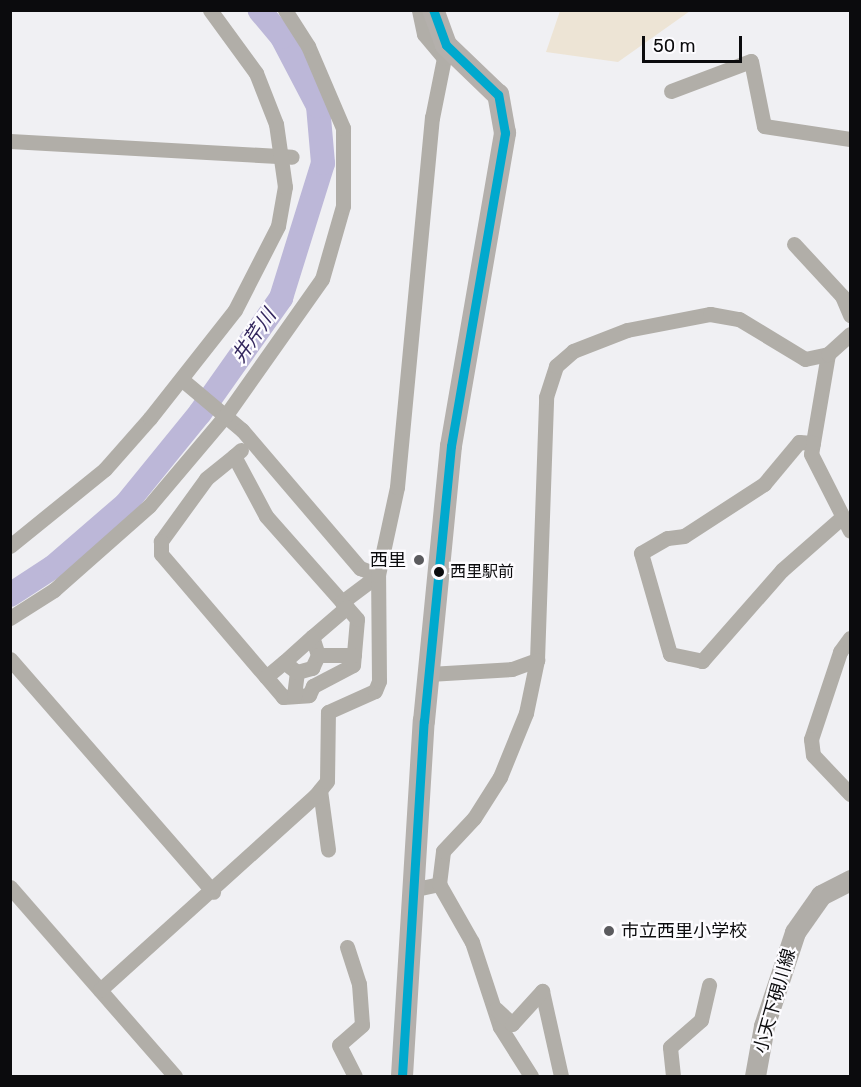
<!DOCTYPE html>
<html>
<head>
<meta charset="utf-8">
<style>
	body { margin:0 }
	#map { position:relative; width:861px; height:1087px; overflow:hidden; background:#f0f0f3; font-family:Rubik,"Noto Sans JP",sans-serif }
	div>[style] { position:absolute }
	.green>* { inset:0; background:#ede4d5 }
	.river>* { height:24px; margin:-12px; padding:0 12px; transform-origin:12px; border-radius:12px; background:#bcb7d8 }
	.street>* { height:15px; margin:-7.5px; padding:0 7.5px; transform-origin:7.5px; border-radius:7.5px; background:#b1aea8 }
	.secondary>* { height:21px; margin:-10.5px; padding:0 10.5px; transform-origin:10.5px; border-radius:10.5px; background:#b0ada8 }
	.primary>* { height:22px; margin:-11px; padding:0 11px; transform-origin:11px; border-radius:11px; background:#b4b0ac }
	.bus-1>* { height:9px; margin:-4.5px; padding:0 4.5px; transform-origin:4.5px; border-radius:4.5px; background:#00a9ce }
	.dots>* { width:16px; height:16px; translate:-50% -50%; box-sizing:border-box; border:3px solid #fdfcff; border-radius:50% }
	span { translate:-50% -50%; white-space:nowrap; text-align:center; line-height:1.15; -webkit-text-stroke:4.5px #fdfcff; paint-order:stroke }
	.bus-label { font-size:16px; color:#0b0b0d }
	.left { translate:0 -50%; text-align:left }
	.poi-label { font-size:18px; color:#0b0b0d }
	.right { translate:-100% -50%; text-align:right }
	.street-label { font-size:18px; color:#0b0b0d }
	.water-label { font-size:20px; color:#34275e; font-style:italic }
	.frame { position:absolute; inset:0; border:12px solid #0b0b0d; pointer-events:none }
	.scale { position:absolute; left:642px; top:36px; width:100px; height:27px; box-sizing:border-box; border:3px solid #0b0b0d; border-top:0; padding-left:8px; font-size:18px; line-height:21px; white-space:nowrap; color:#0b0b0d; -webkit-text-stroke:4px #fdfcff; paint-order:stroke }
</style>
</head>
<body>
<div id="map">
	<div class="green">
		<div style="clip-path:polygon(560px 11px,561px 10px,690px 11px,618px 62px,546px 52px)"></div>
	</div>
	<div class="river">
		<div style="left:10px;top:595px;width:51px;rotate:-33.1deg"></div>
		<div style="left:53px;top:567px;width:96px;rotate:-40.8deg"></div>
		<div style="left:126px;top:504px;width:117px;rotate:-50.9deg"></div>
		<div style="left:200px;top:413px;width:141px;rotate:-54.8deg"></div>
		<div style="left:281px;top:298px;width:141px;rotate:-72.7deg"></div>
		<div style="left:323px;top:163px;width:57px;rotate:-95deg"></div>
		<div style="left:318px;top:106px;width:78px;rotate:-117.6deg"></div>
		<div style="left:282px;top:37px;width:35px;rotate:-130deg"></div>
	</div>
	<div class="street">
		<div style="left:671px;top:91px;width:85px;rotate:-20.6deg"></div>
		<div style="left:751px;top:61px;width:66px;rotate:78.7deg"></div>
		<div style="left:764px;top:126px;width:87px;rotate:8.6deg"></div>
		<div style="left:10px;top:141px;width:282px;rotate:3.2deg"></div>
		<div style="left:794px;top:244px;width:71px;rotate:47.3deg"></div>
		<div style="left:842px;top:296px;width:21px;rotate:67deg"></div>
		<div style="left:828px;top:354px;width:101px;rotate:99.6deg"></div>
		<div style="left:811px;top:454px;width:86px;rotate:63.1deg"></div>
		<div style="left:186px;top:383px;width:73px;rotate:40deg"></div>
		<div style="left:242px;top:430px;width:182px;rotate:49.5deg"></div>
		<div style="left:360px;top:568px;width:19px;rotate:21deg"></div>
		<div style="left:813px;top:443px;width:14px;rotate:-176deg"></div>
		<div style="left:799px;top:442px;width:55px;rotate:129.8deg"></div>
		<div style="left:764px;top:484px;width:95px;rotate:147deg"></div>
		<div style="left:684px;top:536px;width:17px;rotate:173deg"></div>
		<div style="left:667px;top:538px;width:30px;rotate:150deg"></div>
		<div style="left:641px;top:553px;width:105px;rotate:74deg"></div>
		<div style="left:670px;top:654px;width:33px;rotate:12deg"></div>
		<div style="left:702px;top:661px;width:121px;rotate:-48.7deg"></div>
		<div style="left:782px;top:570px;width:79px;rotate:-41.4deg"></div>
		<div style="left:241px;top:450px;width:9px;rotate:139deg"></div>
		<div style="left:234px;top:456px;width:68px;rotate:61.9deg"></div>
		<div style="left:266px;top:516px;width:115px;rotate:48.5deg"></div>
		<div style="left:342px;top:602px;width:45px;rotate:-36.9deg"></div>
		<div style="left:234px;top:456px;width:36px;rotate:141deg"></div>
		<div style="left:206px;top:479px;width:77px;rotate:126deg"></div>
		<div style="left:161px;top:541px;width:13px;rotate:90deg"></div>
		<div style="left:161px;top:554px;width:188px;rotate:49.5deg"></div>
		<div style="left:283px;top:697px;width:26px;rotate:-4deg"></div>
		<div style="left:309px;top:695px;width:10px;rotate:-66deg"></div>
		<div style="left:313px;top:686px;width:45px;rotate:-27.7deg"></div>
		<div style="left:353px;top:665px;width:46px;rotate:-85deg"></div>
		<div style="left:357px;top:619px;width:23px;rotate:-131deg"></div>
		<div style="left:10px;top:546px;width:122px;rotate:-39deg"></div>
		<div style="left:105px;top:469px;width:68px;rotate:-48.6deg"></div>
		<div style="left:150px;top:418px;width:137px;rotate:-51.8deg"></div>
		<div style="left:235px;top:310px;width:94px;rotate:-62.9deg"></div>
		<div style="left:278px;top:226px;width:40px;rotate:-80deg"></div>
		<div style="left:285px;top:187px;width:64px;rotate:-98.1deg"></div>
		<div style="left:276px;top:124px;width:55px;rotate:-111.4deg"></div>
		<div style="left:256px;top:73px;width:78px;rotate:-126.1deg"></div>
		<div style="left:10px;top:618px;width:52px;rotate:-32.5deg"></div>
		<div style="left:54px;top:590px;width:127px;rotate:-41.5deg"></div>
		<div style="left:149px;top:506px;width:119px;rotate:-49.8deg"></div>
		<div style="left:226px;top:415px;width:166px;rotate:-54.8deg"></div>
		<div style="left:322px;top:279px;width:76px;rotate:-74deg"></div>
		<div style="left:343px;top:206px;width:78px;rotate:-90deg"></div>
		<div style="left:343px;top:128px;width:89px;rotate:-113.1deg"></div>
		<div style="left:308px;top:46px;width:43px;rotate:-122.6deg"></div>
		<div style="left:850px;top:638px;width:17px;rotate:126deg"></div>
		<div style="left:840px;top:652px;width:92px;rotate:108.4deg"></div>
		<div style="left:811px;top:739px;width:16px;rotate:83deg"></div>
		<div style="left:813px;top:755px;width:54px;rotate:46.5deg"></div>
		<div style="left:318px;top:655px;width:19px;rotate:-108deg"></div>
		<div style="left:312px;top:637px;width:46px;rotate:-40.6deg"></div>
		<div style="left:10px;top:659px;width:309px;rotate:48.9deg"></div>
		<div style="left:284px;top:662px;width:38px;rotate:-42deg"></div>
		<div style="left:429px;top:674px;width:83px;rotate:-3.4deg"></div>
		<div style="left:512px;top:669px;width:27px;rotate:-20deg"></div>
		<div style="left:537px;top:660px;width:263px;rotate:-88deg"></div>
		<div style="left:546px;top:397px;width:33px;rotate:-72deg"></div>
		<div style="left:556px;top:366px;width:23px;rotate:-41deg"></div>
		<div style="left:573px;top:351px;width:58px;rotate:-21.3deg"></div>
		<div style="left:627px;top:330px;width:85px;rotate:-10.9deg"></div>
		<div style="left:710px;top:314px;width:29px;rotate:10deg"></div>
		<div style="left:739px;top:319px;width:77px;rotate:31.2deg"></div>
		<div style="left:805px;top:359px;width:24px;rotate:-12deg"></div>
		<div style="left:828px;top:354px;width:30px;rotate:-42deg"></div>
		<div style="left:266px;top:677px;width:23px;rotate:-40deg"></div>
		<div style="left:284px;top:662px;width:16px;rotate:38deg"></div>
		<div style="left:294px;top:696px;width:24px;rotate:-83deg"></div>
		<div style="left:297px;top:672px;width:16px;rotate:-15deg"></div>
		<div style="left:312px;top:668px;width:14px;rotate:-65deg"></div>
		<div style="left:318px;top:655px;width:36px"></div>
		<div style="left:320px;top:790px;width:60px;rotate:82.3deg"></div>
		<div style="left:439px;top:884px;width:33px;rotate:-83deg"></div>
		<div style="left:443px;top:851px;width:45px;rotate:-46.8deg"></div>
		<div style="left:474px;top:818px;width:49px;rotate:-57.6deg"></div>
		<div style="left:500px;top:777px;width:69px;rotate:-67.9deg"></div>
		<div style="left:526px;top:713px;width:54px;rotate:-78.3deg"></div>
		<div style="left:10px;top:887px;width:251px;rotate:48.9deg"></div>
		<div style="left:416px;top:889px;width:24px;rotate:-12deg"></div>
		<div style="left:439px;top:884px;width:67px;rotate:60.4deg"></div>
		<div style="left:472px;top:942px;width:89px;rotate:71.8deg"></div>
		<div style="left:500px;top:1027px;width:58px;rotate:57.7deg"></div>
		<div style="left:347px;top:947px;width:39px;rotate:72deg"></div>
		<div style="left:359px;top:984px;width:41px;rotate:85.8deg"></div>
		<div style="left:362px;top:1025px;width:30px;rotate:139deg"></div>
		<div style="left:339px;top:1045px;width:35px;rotate:63deg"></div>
		<div style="left:100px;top:990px;width:290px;rotate:-42.1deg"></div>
		<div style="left:315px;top:796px;width:19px;rotate:-51deg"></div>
		<div style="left:327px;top:781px;width:69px;rotate:-89.2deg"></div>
		<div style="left:328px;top:712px;width:51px;rotate:-24.1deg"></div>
		<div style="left:375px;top:691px;width:11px;rotate:-68deg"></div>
		<div style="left:379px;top:681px;width:106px;rotate:-90.5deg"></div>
		<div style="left:378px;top:575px;width:90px;rotate:-77.8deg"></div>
		<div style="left:397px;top:487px;width:371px;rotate:-84.6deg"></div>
		<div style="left:432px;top:118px;width:61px;rotate:-78.7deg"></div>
		<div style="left:444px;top:58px;width:31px;rotate:-130deg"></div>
		<div style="left:424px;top:34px;width:25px;rotate:-102deg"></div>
		<div style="left:542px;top:991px;width:87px;rotate:77.4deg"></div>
		<div style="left:496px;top:1009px;width:22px;rotate:43deg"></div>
		<div style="left:512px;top:1024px;width:45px;rotate:-47.7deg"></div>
		<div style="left:673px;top:1076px;width:29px;rotate:-96deg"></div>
		<div style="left:670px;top:1047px;width:41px;rotate:-41.1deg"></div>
		<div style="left:701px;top:1020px;width:36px;rotate:-77deg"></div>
	</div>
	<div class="secondary">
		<div style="left:755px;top:1076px;width:51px;rotate:-79.8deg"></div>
		<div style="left:764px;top:1026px;width:99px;rotate:-71.7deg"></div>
		<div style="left:795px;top:932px;width:45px;rotate:-54.9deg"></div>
		<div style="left:821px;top:895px;width:33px;rotate:-27deg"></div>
	</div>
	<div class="primary">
		<div style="left:402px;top:1076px;width:356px;rotate:-86.5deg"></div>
		<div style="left:424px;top:721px;width:276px;rotate:-84.4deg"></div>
		<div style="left:451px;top:446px;width:318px;rotate:-80.2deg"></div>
		<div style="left:505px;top:133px;width:39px;rotate:-100deg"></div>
		<div style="left:498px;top:95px;width:72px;rotate:-136.1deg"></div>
		<div style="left:446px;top:45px;width:37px;rotate:-110deg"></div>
	</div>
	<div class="bus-1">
		<div style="left:402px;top:1076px;width:356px;rotate:-86.5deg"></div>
		<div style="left:424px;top:721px;width:276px;rotate:-84.4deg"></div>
		<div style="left:451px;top:446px;width:318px;rotate:-80.2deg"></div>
		<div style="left:505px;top:133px;width:39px;rotate:-100deg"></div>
		<div style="left:498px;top:95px;width:72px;rotate:-136.1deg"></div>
		<div style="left:446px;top:45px;width:37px;rotate:-110deg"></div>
	</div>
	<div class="dots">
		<div style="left:419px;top:560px;background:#5b5b5e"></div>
		<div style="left:439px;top:572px;background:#0b0b0d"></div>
		<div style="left:609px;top:931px;background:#5b5b5e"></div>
	</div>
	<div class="bus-label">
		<span class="left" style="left:450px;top:572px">西里駅前</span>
	</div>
	<div class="poi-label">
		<span class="right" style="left:406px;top:560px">西里</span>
		<span class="left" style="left:621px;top:931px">市立西里小学校</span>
	</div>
	<div class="street-label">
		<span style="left:775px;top:1001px;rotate:-74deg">小天下硯川線</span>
	</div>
	<div class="water-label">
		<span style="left:254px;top:336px;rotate:-55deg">井芹川</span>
	</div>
	<div class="frame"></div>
	<div class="scale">50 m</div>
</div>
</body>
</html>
